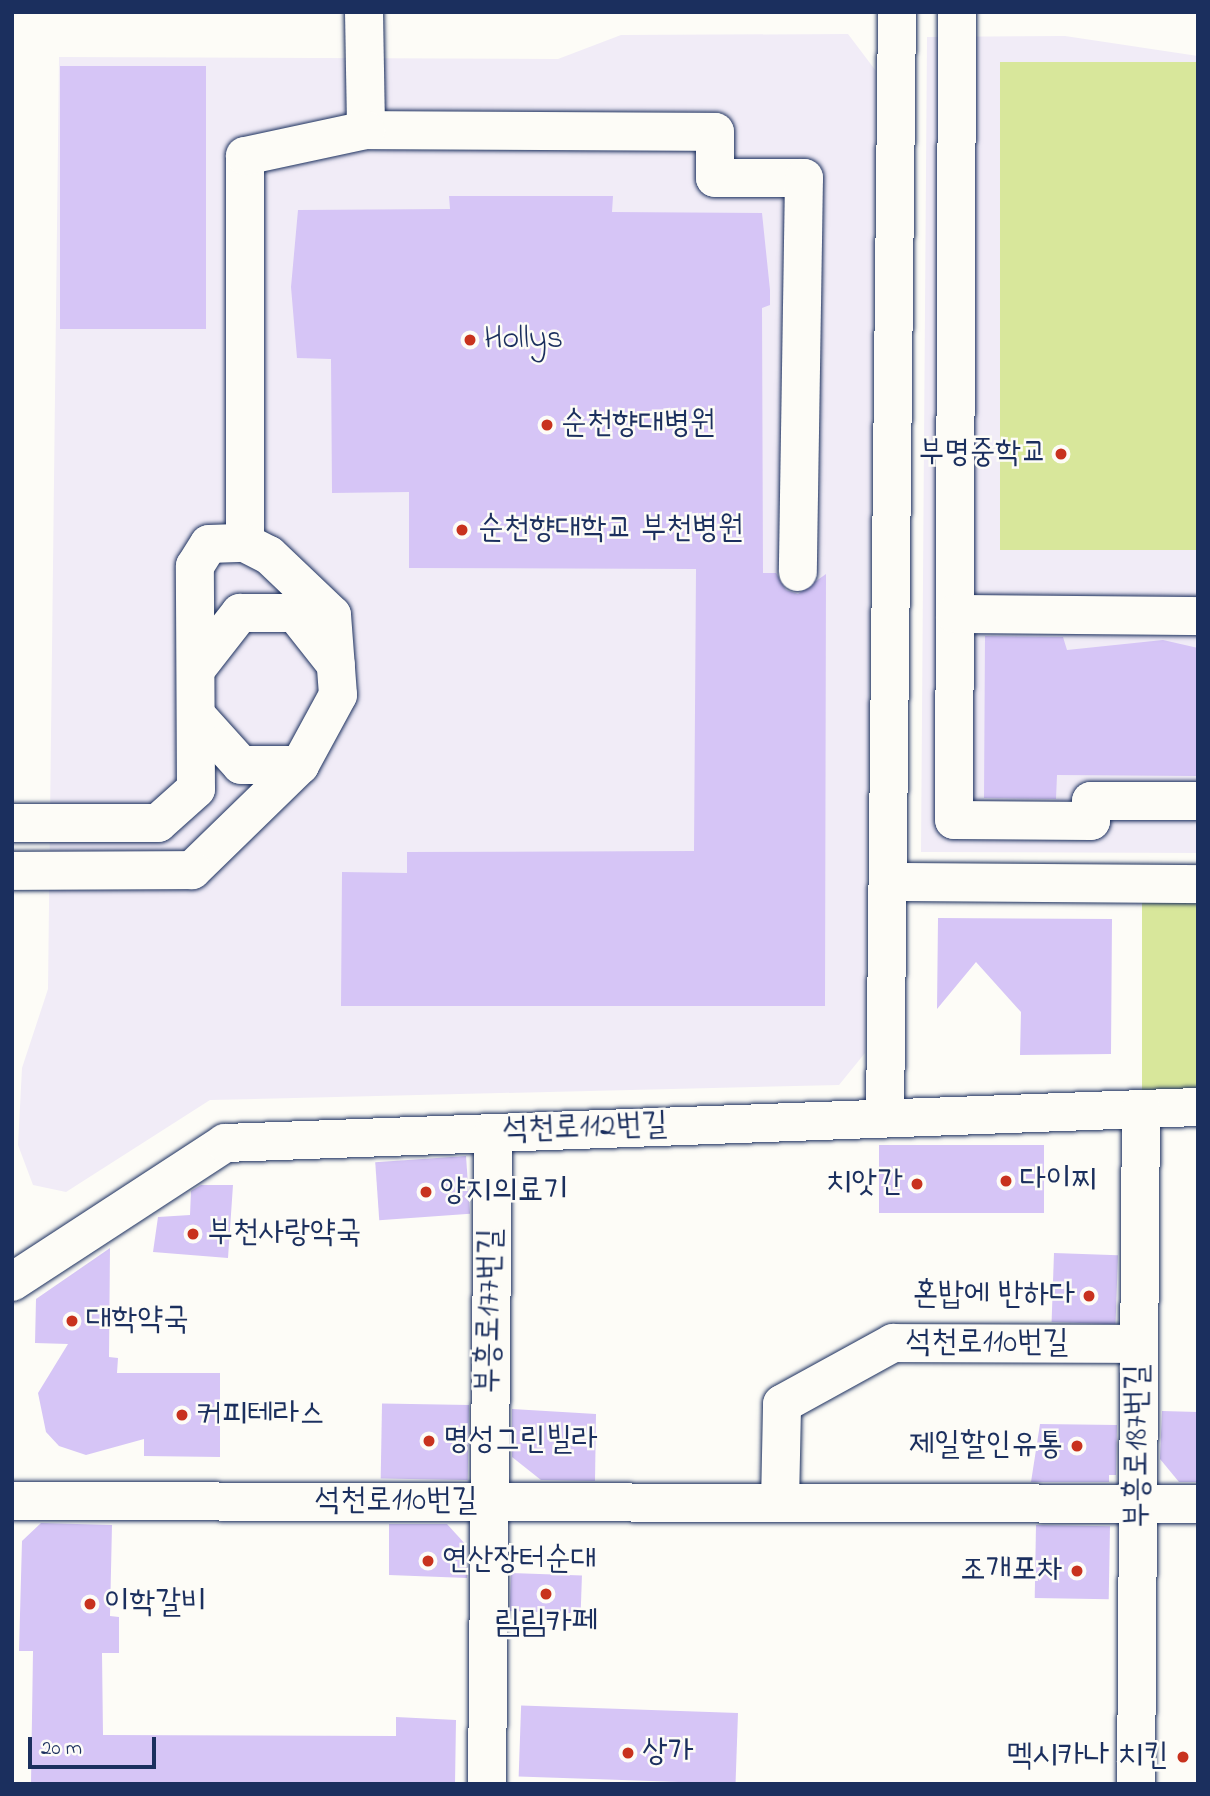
<!DOCTYPE html>
<html>
<head>
<meta charset="utf-8">
<style>
	body { margin:0 }
	#map { position:relative; width:1210px; height:1796px; overflow:hidden; background:#fdfcf7; font-family:"Indie Flower","Poor Story",sans-serif }
	div>[style] { position:absolute }
	.built>* { inset:0; background:#f1ecf7 }
	.green>* { inset:0; background:#d8e79b; transform-origin:0 0 }
	.building>* { inset:0; background:#d6c5f6; transform-origin:0 0 }
	.roads { filter:drop-shadow(0 0 2px #1b2f5e) drop-shadow(0 0 2px #1b2f5e) }
	.minor>* { height:38px; margin:-19px; padding:0 19px; transform-origin:19px; border-radius:19px; background:#fdfcf7 }
	.dots>* { width:19px; height:19px; translate:-50% -50%; box-sizing:border-box; border:4px solid #fdfcf7; border-radius:50% }
	span { translate:-50% -50%; white-space:nowrap; text-align:center; line-height:1.15; -webkit-text-stroke:5px #fdfcf7; paint-order:stroke }
	.poi-label { font-size:32px; color:#1b2f5e }
	.left { translate:0 -50%; text-align:left }
	.right { translate:-100% -50%; text-align:right }
	.street-label { font-size:32px; color:#1b2f5e }
	.frame { position:absolute; inset:0; border:14px solid #1b2f5e; pointer-events:none }
	.scale { position:absolute; left:28px; top:1737px; width:128px; height:32px; box-sizing:border-box; border:4px solid #1b2f5e; border-top:0; padding-left:9px; font-size:21px; line-height:24px; white-space:nowrap; color:#1b2f5e; -webkit-text-stroke:5px #fdfcf7; paint-order:stroke }
</style>
</head>
<body>
<div id="map">
	<div class="built">
		<div style="clip-path:polygon(848px 34px,876px 71px,865px 1053px,839px 1085px,210px 1100px,66px 1192px,33px 1185px,18px 1145px,22px 1068px,48px 989px,59px 57px,558px 59px,621px 35px)"></div>
		<div style="clip-path:polygon(1065px 36px,1198px 56px,1198px 853px,921px 852px,927px 37px)"></div>
	</div>
	<div class="green">
		<div style="left:1198px;top:62px;width:488px;height:198px;rotate:90deg"></div>
		<div style="left:1142px;top:884px;width:56px;height:225px"></div>
	</div>
	<div class="building">
		<div style="left:60px;top:66px;width:146px;height:263px"></div>
		<div style="clip-path:polygon(449px 196px,613px 196px,612px 212px,762px 213px,770px 290px,770px 305px,762px 308px,763px 573px,776px 573px,786px 590px,798px 594px,826px 574px,825px 1006px,341px 1006px,342px 872px,407px 873px,407px 852px,694px 851px,696px 569px,409px 568px,409px 492px,332px 493px,331px 359px,297px 358px,291px 287px,298px 210px,450px 209px)"></div>
		<div style="clip-path:polygon(985px 636px,1063px 637px,1067px 650px,1163px 640px,1198px 648px,1198px 776px,1057px 775px,1056px 799px,984px 798px)"></div>
		<div style="clip-path:polygon(938px 918px,1112px 919px,1111px 1054px,1020px 1055px,1021px 1012px,976px 962px,937px 1009px)"></div>
		<div style="left:1044px;top:1145px;width:68px;height:165px;rotate:90deg"></div>
		<div style="left:466px;top:1156px;width:58px;height:91px;rotate:86deg"></div>
		<div style="clip-path:polygon(201px 1185px,233px 1185px,228px 1258px,153px 1252px,158px 1217px,190px 1215px,191px 1191px)"></div>
		<div style="clip-path:polygon(110px 1248px,109px 1357px,118px 1358px,117px 1373px,220px 1373px,220px 1457px,144px 1456px,144px 1439px,86px 1455px,59px 1446px,46px 1432px,38px 1393px,68px 1344px,35px 1343px,36px 1299px)"></div>
		<div style="left:1054px;top:1253px;width:64px;height:69px;rotate:2deg"></div>
		<div style="left:469px;top:1405px;width:75px;height:87px;rotate:91deg"></div>
		<div style="clip-path:polygon(512px 1409px,596px 1414px,595px 1481px,541px 1480px,512px 1457px)"></div>
		<div style="clip-path:polygon(1162px 1411px,1198px 1412px,1198px 1482px,1179px 1482px,1160px 1459px)"></div>
		<div style="clip-path:polygon(1040px 1424px,1117px 1425px,1116px 1475px,1109px 1475px,1109px 1482px,1031px 1482px)"></div>
		<div style="clip-path:polygon(41px 1523px,112px 1525px,110px 1616px,119px 1617px,119px 1653px,102px 1653px,103px 1735px,396px 1736px,396px 1717px,456px 1720px,455px 1784px,31px 1784px,33px 1651px,19px 1651px,22px 1541px)"></div>
		<div style="clip-path:polygon(389px 1524px,447px 1524px,467px 1546px,467px 1578px,389px 1575px)"></div>
		<div style="left:1036px;top:1525px;width:74px;height:73px;rotate:1deg"></div>
		<div style="left:511px;top:1573px;width:71px;height:38px;rotate:2deg"></div>
		<div style="left:738px;top:1713px;width:71px;height:217px;rotate:92deg"></div>
	</div>
	<div class="roads">
		<div class="minor">
			<div style="left:364px;top:12px;width:118px;rotate:89deg"></div>
			<div style="left:366px;top:130px;width:349px;rotate:0.3deg"></div>
			<div style="left:715px;top:132px;width:46px;rotate:90deg"></div>
			<div style="left:715px;top:178px;width:89px"></div>
			<div style="left:804px;top:178px;width:394px;rotate:90.9deg"></div>
			<div style="left:957px;top:12px;width:808px;rotate:90.21deg"></div>
			<div style="left:954px;top:820px;width:137px;rotate:0.4deg"></div>
			<div style="left:1091px;top:821px;width:20px;rotate:-90deg"></div>
			<div style="left:1091px;top:801px;width:107px"></div>
			<div style="left:245px;top:543px;width:387px;rotate:-90deg"></div>
			<div style="left:245px;top:156px;width:124px;rotate:-12.1deg"></div>
			<div style="left:955px;top:614px;width:243px;rotate:0.5deg"></div>
			<div style="left:197px;top:668px;width:70px;rotate:-52deg"></div>
			<div style="left:240px;top:613px;width:55px"></div>
			<div style="left:295px;top:613px;width:66px;rotate:51.7deg"></div>
			<div style="left:196px;top:715px;width:67px;rotate:48deg"></div>
			<div style="left:241px;top:765px;width:59px"></div>
			<div style="left:12px;top:823px;width:146px"></div>
			<div style="left:158px;top:823px;width:51px;rotate:-41.8deg"></div>
			<div style="left:196px;top:789px;width:223px;rotate:-90.3deg"></div>
			<div style="left:195px;top:566px;width:26px;rotate:-58deg"></div>
			<div style="left:209px;top:544px;width:36px;rotate:-2deg"></div>
			<div style="left:245px;top:543px;width:27px;rotate:27deg"></div>
			<div style="left:269px;top:555px;width:87px;rotate:43.6deg"></div>
			<div style="left:332px;top:615px;width:80px;rotate:85.7deg"></div>
			<div style="left:338px;top:695px;width:80px;rotate:118.5deg"></div>
			<div style="left:300px;top:765px;width:151px;rotate:135.8deg"></div>
			<div style="left:192px;top:870px;width:180px;rotate:179.7deg"></div>
			<div style="left:888px;top:882px;width:310px;rotate:0.4deg"></div>
			<div style="left:885px;top:1118px;width:1106px;rotate:-89.38deg"></div>
			<div style="left:12px;top:1282px;width:254px;rotate:-33.1deg"></div>
			<div style="left:225px;top:1143px;width:974px;rotate:-2.12deg"></div>
			<div style="left:12px;top:1501px;width:1186px;rotate:0.14deg"></div>
			<div style="left:780px;top:1503px;width:99px;rotate:-88.8deg"></div>
			<div style="left:782px;top:1404px;width:127px;rotate:-28.8deg"></div>
			<div style="left:893px;top:1343px;width:246px;rotate:0.2deg"></div>
			<div style="left:487px;top:1784px;width:651px;rotate:-89.47deg"></div>
			<div style="left:1136px;top:1784px;width:675px;rotate:-89.58deg"></div>
		</div>
	</div>
	<div class="dots">
		<div style="left:470px;top:340px;background:#c8321e"></div>
		<div style="left:547px;top:425px;background:#c8321e"></div>
		<div style="left:1061px;top:454px;background:#c8321e"></div>
		<div style="left:462px;top:530px;background:#c8321e"></div>
		<div style="left:1006px;top:1181px;background:#c8321e"></div>
		<div style="left:917px;top:1184px;background:#c8321e"></div>
		<div style="left:426px;top:1192px;background:#c8321e"></div>
		<div style="left:193px;top:1234px;background:#c8321e"></div>
		<div style="left:1089px;top:1296px;background:#c8321e"></div>
		<div style="left:72px;top:1321px;background:#c8321e"></div>
		<div style="left:182px;top:1415px;background:#c8321e"></div>
		<div style="left:429px;top:1441px;background:#c8321e"></div>
		<div style="left:1077px;top:1446px;background:#c8321e"></div>
		<div style="left:428px;top:1561px;background:#c8321e"></div>
		<div style="left:1077px;top:1571px;background:#c8321e"></div>
		<div style="left:546px;top:1594px;background:#c8321e"></div>
		<div style="left:90px;top:1604px;background:#c8321e"></div>
		<div style="left:628px;top:1753px;background:#c8321e"></div>
		<div style="left:1183px;top:1757px;background:#c8321e"></div>
	</div>
	<div class="poi-label">
		<span class="left" style="left:484px;top:340px">Hollys</span>
		<span class="left" style="left:561px;top:425px">순천향대병원</span>
		<span class="right" style="left:1047px;top:454px">부명중학교</span>
		<span class="left" style="left:478px;top:530px">순천향대학교 부천병원</span>
		<span class="left" style="left:1020px;top:1181px">다이찌</span>
		<span class="right" style="left:903px;top:1184px">치앗간</span>
		<span class="left" style="left:440px;top:1192px">양지의료기</span>
		<span class="left" style="left:207px;top:1234px">부천사랑약국</span>
		<span class="right" style="left:1075px;top:1296px">혼밥에 반하다</span>
		<span class="left" style="left:86px;top:1321px">대학약국</span>
		<span class="left" style="left:196px;top:1415px">커피테라스</span>
		<span class="left" style="left:443px;top:1441px">명성그린빌라</span>
		<span class="right" style="left:1063px;top:1446px">제일할인유통</span>
		<span class="left" style="left:442px;top:1561px">연산장터순대</span>
		<span class="right" style="left:1063px;top:1571px">조개포차</span>
		<span class="left" style="left:104px;top:1604px">이학갈비</span>
		<span style="left:546px;top:1624px">림림카페</span>
		<span class="left" style="left:642px;top:1753px">상가</span>
		<span class="right" style="left:1169px;top:1757px">멕시카나 치킨</span>
	</div>
	<div class="street-label">
		<span style="left:585px;top:1129px;rotate:-2deg">석천로112번길</span>
		<span style="left:491px;top:1311px;rotate:-89deg">부흥로177번길</span>
		<span style="left:987px;top:1344px">석천로110번길</span>
		<span style="left:1139px;top:1446px;rotate:-90deg">부흥로187번길</span>
		<span style="left:396px;top:1502px">석천로110번길</span>
	</div>
	<div class="frame"></div>
	<div class="scale">20 m</div>
</div>
</body>
</html>
